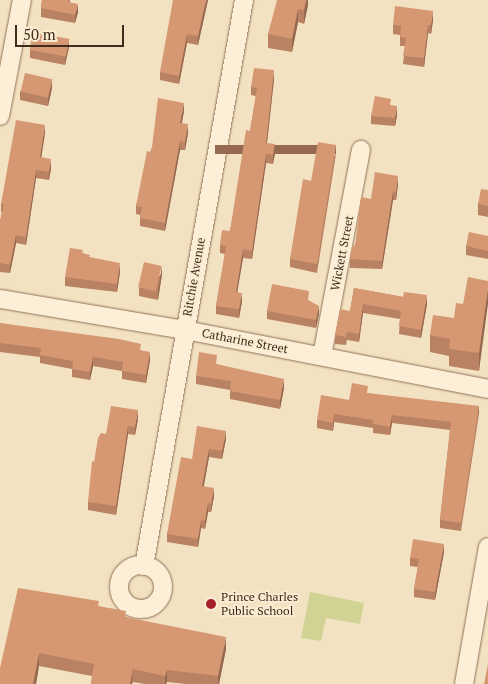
<!DOCTYPE html>
<html>
<head>
<meta charset="utf-8">
<style>
	body { margin:0 }
	#map { position:relative; width:488px; height:684px; overflow:hidden; background:#f3e2c2; font-family:"PT Serif",serif }
	div>[style] { position:absolute }
	.green>* { inset:0; background:#d0d394 }
	.roads { filter:drop-shadow(0 0 1px #907256) drop-shadow(0 0 1px #907256) }
	.minor>* { height:18px; margin:-9px; padding:0 9px; transform-origin:9px; border-radius:9px; background:#fdefd7 }
	.minor>.ring { margin:-9px; padding:0; box-sizing:content-box; background:none; border:18px solid #fdefd7; border-radius:50% }
	.wall>* { inset:0; background:#b88263 }
	.shaded-wall>* { inset:0; background:#966a50; transform-origin:0 0 }
	.building>* { inset:0; background:#d69773; transform-origin:0 0 }
	.dots>* { width:14px; height:14px; translate:-50% -50%; box-sizing:border-box; border:2px solid #faecd3; border-radius:50% }
	span { translate:-50% -50%; white-space:nowrap; text-align:center; line-height:1.15; -webkit-text-stroke:4px #faecd3; paint-order:stroke }
	.street-label { font-size:12px; color:#3e2b1c }
	.poi-label { font-size:12px; color:#3e2b1c }
	.left { translate:0 -50%; text-align:left }
	.scale { position:absolute; left:15px; top:25px; width:109px; height:22px; box-sizing:border-box; border:2px solid #3e2b1c; border-top:0; padding-left:6px; font-size:15px; line-height:18px; white-space:nowrap; color:#3e2b1c; -webkit-text-stroke:4px #faecd3; paint-order:stroke }
</style>
</head>
<body>
<div id="map">
	<div class="green">
		<div style="clip-path:polygon(310px 592px,364px 603px,360px 624px,326px 618px,321px 641px,301px 638px)"></div>
	</div>
	<div class="roads">
		<div class="minor">
			<div style="left:0;top:116px;width:118px;rotate:-79.3deg"></div>
			<div style="left:0;top:299px;width:188px;rotate:9.5deg"></div>
			<div style="left:185px;top:330px;width:309px;rotate:11deg"></div>
			<div style="left:322px;top:356px;width:210px;rotate:-79.3deg"></div>
			<div class="ring" style="left:119px;top:565px;width:26px;height:26px"></div>
			<div style="left:144px;top:566px;width:575px;rotate:-79.98deg"></div>
			<div style="left:464px;top:684px;width:139px;rotate:-80.1deg"></div>
		</div>
	</div>
	<div class="wall">
		<div style="clip-path:polygon(42px 0,70px 0,70px 2px,78px 12px,75px 23px,41px 17px,41px 8px)"></div>
		<div style="clip-path:polygon(208px 0,198px 45px,187px 43px,179px 84px,160px 80px,160px 72px)"></div>
		<div style="clip-path:polygon(308px 0,308px 5px,304px 24px,298px 22px,292px 52px,268px 48px,268px 34px)"></div>
		<div style="clip-path:polygon(433px 20px,431px 34px,428px 33px,424px 67px,403px 64px,405px 46px,400px 46px,400px 35px,393px 34px,393px 25px)"></div>
		<div style="clip-path:polygon(69px 47px,65px 65px,30px 58px,30px 50px)"></div>
		<div style="clip-path:polygon(274px 79px,267px 143px,275px 153px,273px 164px,266px 163px,252px 259px,243px 258px,237px 292px,242px 301px,239px 318px,216px 314px,216px 306px,225px 254px,220px 253px,220px 245px,230px 231px,250px 131px,256px 96px,251px 95px,251px 87px)"></div>
		<div style="clip-path:polygon(52px 88px,48px 106px,20px 100px,20px 91px)"></div>
		<div style="clip-path:polygon(184px 111px,182px 123px,188px 133px,185px 150px,180px 150px,165px 231px,140px 226px,140px 215px,136px 214px,136px 206px,150px 152px)"></div>
		<div style="clip-path:polygon(397px 115px,395px 126px,371px 124px,371px 116px)"></div>
		<div style="clip-path:polygon(45px 133px,41px 158px,51px 168px,49px 180px,36px 178px,26px 245px,16px 243px,10px 273px,0 272px,0 221px,2px 212px,1px 212px,1px 204px)"></div>
		<div style="clip-path:polygon(336px 154px,317px 273px,290px 267px,290px 259px,311px 181px)"></div>
		<div style="clip-path:polygon(398px 184px,396px 200px,393px 200px,382px 269px,350px 268px,350px 259px,371px 199px)"></div>
		<div style="clip-path:polygon(488px 190px,488px 217px,478px 215px,478px 204px)"></div>
		<div style="clip-path:polygon(488px 236px,488px 259px,466px 255px,466px 246px)"></div>
		<div style="clip-path:polygon(83px 253px,90px 258px,120px 272px,117px 292px,65px 286px,65px 277px)"></div>
		<div style="clip-path:polygon(162px 274px,158px 300px,139px 296px,139px 288px)"></div>
		<div style="clip-path:polygon(488px 281px,479px 371px,449px 366px,449px 356px,430px 352px,430px 335px,454px 318px,463px 304px)"></div>
		<div style="clip-path:polygon(354px 288px,403px 297px,427px 304px,421px 338px,399px 334px,400px 319px,363px 313px,359px 342px,347px 340px,346px 345px,335px 344px,335px 335px,350px 311px)"></div>
		<div style="clip-path:polygon(309px 301px,319px 314px,316px 328px,267px 319px,267px 311px)"></div>
		<div style="clip-path:polygon(0 323px,141px 350px,150px 360px,146px 383px,122px 379px,122px 371px,93px 366px,90px 380px,72px 377px,72px 369px,40px 363px,40px 357px,0 352px)"></div>
		<div style="clip-path:polygon(217px 364px,284px 388px,280px 409px,230px 399px,230px 390px,196px 384px,196px 376px)"></div>
		<div style="clip-path:polygon(368px 393px,479px 414px,461px 531px,440px 528px,440px 520px,450px 430px,392px 423px,390px 435px,373px 433px,373px 428px,334px 422px,333px 431px,317px 428px,317px 420px,349px 400px)"></div>
		<div style="clip-path:polygon(138px 419px,135px 435px,128px 434px,116px 515px,88px 510px,88px 502px,106px 434px)"></div>
		<div style="clip-path:polygon(226px 439px,222px 459px,209px 457px,204px 486px,214px 496px,211px 512px,208px 512px,205px 529px,201px 528px,198px 547px,167px 542px,167px 534px,192px 459px)"></div>
		<div style="clip-path:polygon(444px 552px,435px 600px,414px 597px,414px 589px,418px 567px,410px 566px,410px 558px)"></div>
		<div style="clip-path:polygon(99px 606px,126px 617px,226px 649px,219px 684px,186px 684px,167px 682px,166px 684px,145px 684px,133px 682px,132px 684px,91px 684px,92px 676px,39px 666px,36px 684px,0 684px)"></div>
	</div>
	<div class="shaded-wall">
		<div style="clip-path:polygon(206px 0,208px 0,198px 45px,198px 36px)"></div>
		<div style="clip-path:polygon(306px 0,308px 0,308px 5px,304px 24px,304px 10px)"></div>
		<div style="clip-path:polygon(78px 4px,78px 12px,75px 23px,75px 15px)"></div>
		<div style="clip-path:polygon(298px 9px,298px 22px,292px 52px,292px 39px)"></div>
		<div style="clip-path:polygon(433px 11px,433px 20px,431px 34px,431px 25px)"></div>
		<div style="clip-path:polygon(428px 25px,428px 33px,424px 67px,424px 58px)"></div>
		<div style="clip-path:polygon(187px 34px,187px 43px,179px 84px,179px 76px)"></div>
		<div style="clip-path:polygon(69px 39px,69px 47px,65px 65px,65px 56px)"></div>
		<div style="clip-path:polygon(274px 70px,274px 79px,266px 151px,266px 143px)"></div>
		<div style="clip-path:polygon(52px 79px,52px 88px,48px 106px,48px 98px)"></div>
		<div style="clip-path:polygon(184px 103px,184px 111px,180px 131px,180px 123px)"></div>
		<div style="clip-path:polygon(397px 106px,397px 115px,395px 126px,395px 118px)"></div>
		<div style="clip-path:polygon(188px 124px,188px 133px,185px 150px,185px 142px)"></div>
		<div style="clip-path:polygon(45px 125px,45px 133px,40px 166px,40px 157px)"></div>
		<div style="clip-path:polygon(180px 141px,180px 150px,165px 231px,165px 223px)"></div>
		<div style="clip-path:polygon(275px 144px,275px 153px,273px 164px,273px 155px)"></div>
		<div style="left:336px;top:145px;width:9px;height:121px;rotate:90deg"></div>
		<div style="clip-path:polygon(266px 154px,266px 163px,252px 259px,252px 251px)"></div>
		<div style="clip-path:polygon(51px 159px,51px 168px,49px 180px,49px 172px)"></div>
		<div style="clip-path:polygon(36px 170px,36px 178px,26px 245px,26px 237px)"></div>
		<div style="clip-path:polygon(398px 176px,398px 184px,396px 200px,396px 192px)"></div>
		<div style="clip-path:polygon(393px 191px,393px 200px,382px 269px,382px 261px)"></div>
		<div style="clip-path:polygon(16px 235px,16px 243px,10px 273px,10px 265px)"></div>
		<div style="clip-path:polygon(243px 249px,243px 258px,236px 300px,236px 292px)"></div>
		<div style="clip-path:polygon(120px 263px,120px 272px,117px 292px,117px 284px)"></div>
		<div style="clip-path:polygon(162px 266px,162px 274px,158px 300px,158px 291px)"></div>
		<div style="clip-path:polygon(488px 287px,488px 304px,479px 371px,479px 353px)"></div>
		<div style="clip-path:polygon(242px 293px,242px 301px,239px 318px,239px 309px)"></div>
		<div style="clip-path:polygon(427px 295px,427px 304px,421px 338px,421px 330px)"></div>
		<div style="clip-path:polygon(363px 304px,363px 313px,359px 342px,359px 334px)"></div>
		<div style="clip-path:polygon(319px 306px,319px 314px,316px 328px,316px 320px)"></div>
		<div style="clip-path:polygon(150px 352px,150px 360px,146px 383px,146px 375px)"></div>
		<div style="clip-path:polygon(93px 357px,93px 366px,90px 380px,90px 372px)"></div>
		<div style="clip-path:polygon(284px 379px,284px 388px,280px 409px,280px 400px)"></div>
		<div style="left:479px;top:406px;width:8px;height:118px;rotate:90deg"></div>
		<div style="clip-path:polygon(138px 410px,138px 419px,135px 435px,135px 427px)"></div>
		<div style="clip-path:polygon(334px 414px,334px 422px,333px 431px,333px 423px)"></div>
		<div style="clip-path:polygon(392px 415px,392px 423px,390px 435px,390px 427px)"></div>
		<div style="clip-path:polygon(128px 426px,128px 434px,116px 515px,116px 506px)"></div>
		<div style="clip-path:polygon(226px 431px,226px 439px,222px 459px,222px 451px)"></div>
		<div style="clip-path:polygon(209px 449px,209px 457px,202px 494px,202px 486px)"></div>
		<div style="clip-path:polygon(214px 488px,214px 496px,211px 512px,211px 504px)"></div>
		<div style="clip-path:polygon(208px 503px,208px 512px,205px 529px,205px 521px)"></div>
		<div style="clip-path:polygon(201px 520px,201px 528px,198px 547px,198px 539px)"></div>
		<div style="clip-path:polygon(444px 544px,444px 552px,435px 600px,435px 592px)"></div>
		<div style="clip-path:polygon(226px 637px,226px 649px,219px 684px,218px 684px,218px 676px)"></div>
		<div style="clip-path:polygon(39px 653px,39px 666px,36px 684px,33px 684px)"></div>
		<div style="clip-path:polygon(133px 669px,132px 684px,130px 684px)"></div>
		<div style="clip-path:polygon(167px 670px,167px 682px,166px 684px,165px 684px,165px 676px)"></div>
	</div>
	<div class="building">
		<div style="clip-path:polygon(42px 0,69px 0,68px 2px,78px 4px,75px 15px,41px 8px)"></div>
		<div style="clip-path:polygon(173px 0,206px 0,198px 36px,187px 34px,179px 76px,160px 72px)"></div>
		<div style="clip-path:polygon(277px 0,306px 0,304px 10px,298px 9px,292px 39px,268px 34px)"></div>
		<div style="clip-path:polygon(395px 6px,433px 11px,431px 25px,428px 25px,424px 58px,403px 56px,406px 38px,400px 37px,401px 26px,393px 25px)"></div>
		<div style="left:33px;top:32px;width:37px;height:18px;rotate:11deg"></div>
		<div style="clip-path:polygon(254px 68px,274px 70px,266px 143px,275px 144px,273px 155px,266px 154px,252px 251px,243px 249px,236px 292px,242px 293px,239px 309px,216px 306px,226px 246px,220px 245px,222px 230px,230px 231px,246px 130px,250px 131px,257px 88px,251px 87px)"></div>
		<div style="left:25px;top:73px;width:28px;height:19px;rotate:13deg"></div>
		<div style="clip-path:polygon(375px 96px,391px 99px,390px 105px,397px 106px,395px 118px,371px 116px)"></div>
		<div style="clip-path:polygon(158px 98px,184px 103px,180px 123px,188px 124px,185px 142px,180px 141px,165px 223px,140px 218px,142px 207px,136px 206px,147px 151px,150px 152px,152px 147px)"></div>
		<div style="clip-path:polygon(16px 120px,45px 125px,40px 157px,51px 159px,49px 172px,36px 170px,26px 237px,16px 235px,10px 265px,0 263px,0 221px,4px 204px,1px 204px)"></div>
		<div style="clip-path:polygon(318px 142px,336px 145px,317px 264px,290px 259px,303px 179px,311px 181px)"></div>
		<div style="clip-path:polygon(375px 172px,398px 176px,396px 192px,393px 191px,382px 261px,350px 259px,352px 246px,355px 246px,361px 197px,371px 199px)"></div>
		<div style="clip-path:polygon(481px 189px,488px 190px,488px 206px,478px 204px)"></div>
		<div style="clip-path:polygon(469px 232px,488px 236px,488px 251px,466px 246px)"></div>
		<div style="clip-path:polygon(70px 248px,83px 250px,82px 253px,90px 255px,89px 257px,120px 263px,117px 284px,65px 277px)"></div>
		<div style="left:144px;top:262px;width:18px;height:26px;rotate:13deg"></div>
		<div style="clip-path:polygon(468px 277px,488px 281px,488px 287px,479px 353px,449px 349px,450px 339px,430px 335px,433px 315px,454px 318px,456px 303px,463px 304px)"></div>
		<div style="clip-path:polygon(272px 284px,309px 291px,308px 300px,319px 306px,316px 320px,267px 311px)"></div>
		<div style="clip-path:polygon(354px 288px,403px 297px,404px 292px,427px 295px,421px 330px,399px 326px,401px 311px,363px 304px,359px 334px,347px 332px,346px 337px,335px 335px,340px 309px,350px 311px)"></div>
		<div style="clip-path:polygon(0 323px,119px 339px,141px 344px,140px 350px,150px 352px,146px 375px,122px 371px,123px 362px,93px 357px,90px 372px,72px 369px,73px 361px,40px 355px,41px 348px,0 343px)"></div>
		<div style="clip-path:polygon(199px 352px,217px 355px,216px 364px,284px 379px,280px 400px,230px 391px,231px 381px,196px 376px)"></div>
		<div style="clip-path:polygon(352px 383px,368px 386px,367px 393px,479px 406px,461px 523px,440px 520px,451px 422px,392px 415px,390px 427px,373px 424px,373px 420px,334px 414px,333px 423px,317px 420px,321px 395px,349px 400px)"></div>
		<div style="clip-path:polygon(111px 406px,138px 410px,135px 427px,128px 426px,116px 506px,88px 502px,92px 461px,94px 462px,98px 438px,101px 433px,106px 434px)"></div>
		<div style="clip-path:polygon(197px 426px,226px 431px,222px 451px,209px 449px,202px 486px,214px 488px,211px 504px,208px 503px,205px 521px,201px 520px,198px 539px,167px 534px,181px 457px,192px 459px)"></div>
		<div style="clip-path:polygon(413px 539px,444px 544px,435px 592px,414px 589px,419px 559px,410px 558px)"></div>
		<div style="clip-path:polygon(18px 588px,99px 601px,98px 606px,126px 611px,125px 617px,226px 637px,218px 676px,167px 670px,165px 676px,133px 669px,130px 684px,91px 684px,94px 664px,39px 653px,33px 684px,0 684px,0 668px)"></div>
		<div style="clip-path:polygon(488px 664px,488px 684px,484px 684px)"></div>
	</div>
	<div class="dots">
		<div style="left:211px;top:604px;background:#a71f28"></div>
	</div>
	<div class="street-label">
		<span style="left:342px;top:253px;rotate:-79deg">Wickett Street</span>
		<span style="left:194px;top:277px;rotate:-80deg">Ritchie Avenue</span>
		<span style="left:245px;top:341px;rotate:11deg">Catharine Street</span>
	</div>
	<div class="poi-label">
		<span class="left" style="left:221px;top:604px">Prince Charles<br>Public School</span>
	</div>
	<div class="scale">50 m</div>
</div>
</body>
</html>
